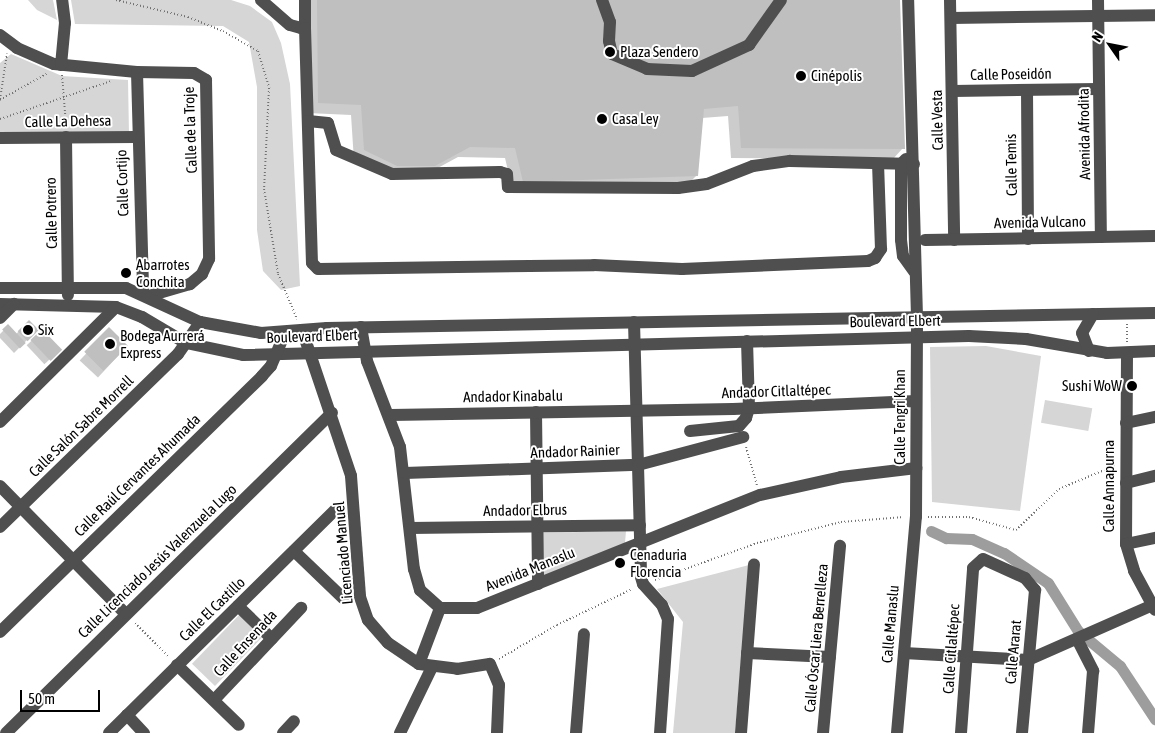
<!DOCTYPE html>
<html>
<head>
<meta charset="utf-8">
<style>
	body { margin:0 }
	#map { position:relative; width:1155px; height:733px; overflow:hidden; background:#fff; font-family:"Asap Condensed",sans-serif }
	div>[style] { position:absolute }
	.green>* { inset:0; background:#d6d6d6; transform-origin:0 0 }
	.shadow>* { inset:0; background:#0003; transform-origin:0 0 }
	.canal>* { height:11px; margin:-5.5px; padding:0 5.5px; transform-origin:5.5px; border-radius:5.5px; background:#9d9d9d }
	.building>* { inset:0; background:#bfbfbf; transform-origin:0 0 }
	.path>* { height:2px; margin-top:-1px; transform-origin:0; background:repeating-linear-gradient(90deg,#717171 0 1px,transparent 0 3.5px) }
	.minor>* { height:12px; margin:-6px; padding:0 6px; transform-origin:6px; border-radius:6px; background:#4f4f4f }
	.dots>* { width:14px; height:14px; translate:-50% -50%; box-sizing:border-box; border:2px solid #fff; border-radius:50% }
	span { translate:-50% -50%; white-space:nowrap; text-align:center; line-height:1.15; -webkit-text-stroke:4px #fff; paint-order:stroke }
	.poi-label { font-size:15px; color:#000 }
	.left { translate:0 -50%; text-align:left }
	.right { translate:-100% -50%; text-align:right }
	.street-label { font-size:15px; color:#000 }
	.north { position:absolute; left:1085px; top:20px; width:50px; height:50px; -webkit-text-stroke:4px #fff; paint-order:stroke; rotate:303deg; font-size:14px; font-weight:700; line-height:20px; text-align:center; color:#000 }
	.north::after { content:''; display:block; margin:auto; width:18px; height:22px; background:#000; clip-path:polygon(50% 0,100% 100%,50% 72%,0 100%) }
	.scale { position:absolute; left:20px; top:690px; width:80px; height:22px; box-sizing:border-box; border:2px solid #000; border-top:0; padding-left:6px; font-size:15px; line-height:18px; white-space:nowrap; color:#000; -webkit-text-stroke:4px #fff; paint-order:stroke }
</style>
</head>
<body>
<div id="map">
	<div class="green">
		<div style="clip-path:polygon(28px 0,53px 0,57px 20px,37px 10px)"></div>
		<div style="clip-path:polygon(71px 0,231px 0,250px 6px,272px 22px,281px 43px,290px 84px,300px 286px,281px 290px,263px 271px,257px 230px,257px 87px,249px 42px,223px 26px,75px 24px)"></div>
		<div style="clip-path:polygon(11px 54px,62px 76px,128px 80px,129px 134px,0 136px,0 63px)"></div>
		<div style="clip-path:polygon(986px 346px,1041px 356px,1020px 511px,932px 502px,930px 347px)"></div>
		<div style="left:1045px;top:400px;width:48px;height:23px;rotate:10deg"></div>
		<div style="clip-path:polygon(626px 531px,625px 543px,537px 578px,537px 533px)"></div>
		<div style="clip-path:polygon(749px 565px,735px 733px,673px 733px,683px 622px,657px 589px)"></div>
		<div style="left:242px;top:612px;width:32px;height:72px;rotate:44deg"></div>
	</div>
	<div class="shadow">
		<div style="clip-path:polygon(307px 0,899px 0,903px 148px,893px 159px,731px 158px,728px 116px,702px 118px,697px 175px,686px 186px,513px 192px,505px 158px,458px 157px,423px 176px,354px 161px,351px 115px,308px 113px)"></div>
		<div style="clip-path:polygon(29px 322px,37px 330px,14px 353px,0 338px,0 334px,8px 326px,16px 334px)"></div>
		<div style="left:109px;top:329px;width:25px;height:43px;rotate:43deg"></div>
		<div style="left:42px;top:331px;width:26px;height:21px;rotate:47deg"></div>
	</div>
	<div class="canal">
		<div style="left:931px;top:531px;width:17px;rotate:25deg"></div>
		<div style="left:946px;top:538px;width:26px;rotate:2deg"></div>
		<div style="left:972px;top:539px;width:35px;rotate:24deg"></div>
		<div style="left:1004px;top:553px;width:53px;rotate:34.3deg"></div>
		<div style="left:1048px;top:583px;width:57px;rotate:58deg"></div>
		<div style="left:1078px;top:631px;width:55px;rotate:39.8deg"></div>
		<div style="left:1120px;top:666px;width:64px;rotate:56.6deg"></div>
	</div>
	<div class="building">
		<div style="clip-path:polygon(317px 0,900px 0,905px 149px,741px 148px,738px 106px,704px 109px,698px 176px,523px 182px,515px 148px,470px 147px,435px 166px,397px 166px,364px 150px,361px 105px,318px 103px)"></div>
		<div style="left:29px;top:320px;width:14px;height:16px;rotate:45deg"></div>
		<div style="left:8px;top:324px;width:26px;height:8px;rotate:47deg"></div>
		<div style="left:109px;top:327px;width:27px;height:35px;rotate:45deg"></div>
		<div style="left:42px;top:329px;width:29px;height:16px;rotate:46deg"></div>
	</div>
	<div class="path">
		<div style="left:116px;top:0;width:74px;rotate:13.3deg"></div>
		<div style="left:188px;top:17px;width:38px;rotate:22deg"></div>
		<div style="left:223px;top:31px;width:40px;rotate:29.7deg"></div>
		<div style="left:258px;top:51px;width:39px;rotate:73deg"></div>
		<div style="left:269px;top:88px;width:101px;rotate:92.8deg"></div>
		<div style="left:264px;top:189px;width:86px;rotate:80.6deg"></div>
		<div style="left:278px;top:274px;width:49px;rotate:67.1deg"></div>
		<div style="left:62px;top:75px;width:50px;rotate:85.4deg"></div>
		<div style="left:0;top:99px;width:46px;rotate:-81.2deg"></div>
		<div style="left:0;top:100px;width:55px;rotate:-29.4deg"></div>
		<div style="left:0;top:119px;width:117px;rotate:-18.9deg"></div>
		<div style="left:1127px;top:324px;width:18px;rotate:90deg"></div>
		<div style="left:746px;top:447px;width:40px;rotate:74deg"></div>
		<div style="left:928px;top:517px;width:41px"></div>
		<div style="left:969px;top:517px;width:49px;rotate:15.5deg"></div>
		<div style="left:1016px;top:530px;width:59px;rotate:-43.6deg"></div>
		<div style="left:1059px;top:489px;width:62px;rotate:-22.8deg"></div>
		<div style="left:655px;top:580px;width:109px;rotate:-19.9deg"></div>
		<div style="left:757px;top:543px;width:87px;rotate:-14deg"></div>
		<div style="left:841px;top:522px;width:63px;rotate:-4.5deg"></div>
		<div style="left:135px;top:623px;width:48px;rotate:45deg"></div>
		<div style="left:499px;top:659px;width:67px;rotate:-30.4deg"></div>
		<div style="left:557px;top:625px;width:83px;rotate:-25.6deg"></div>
	</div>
	<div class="minor">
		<div style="left:261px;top:0;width:38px;rotate:41deg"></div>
		<div style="left:290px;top:25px;width:11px;rotate:15deg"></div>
		<div style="left:301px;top:28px;width:4px"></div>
		<div style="left:305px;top:28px;width:28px;rotate:-90deg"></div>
		<div style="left:602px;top:0;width:23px;rotate:70deg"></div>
		<div style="left:610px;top:22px;width:19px;rotate:93deg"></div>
		<div style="left:609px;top:41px;width:13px;rotate:77deg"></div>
		<div style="left:612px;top:54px;width:38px;rotate:23deg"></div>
		<div style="left:647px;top:69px;width:45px;rotate:2.5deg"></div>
		<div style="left:692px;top:71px;width:63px;rotate:-24.5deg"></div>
		<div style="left:749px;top:45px;width:55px;rotate:-54.6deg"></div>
		<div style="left:950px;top:0;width:240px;rotate:89deg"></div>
		<div style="left:1098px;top:0;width:237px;rotate:89.3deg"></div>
		<div style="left:951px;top:18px;width:204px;rotate:-0.8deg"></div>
		<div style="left:305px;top:28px;width:235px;rotate:88.3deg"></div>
		<div style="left:312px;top:263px;width:8px;rotate:45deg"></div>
		<div style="left:318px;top:269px;width:276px;rotate:-0.8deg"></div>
		<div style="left:594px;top:265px;width:88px;rotate:2.6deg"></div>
		<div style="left:682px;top:269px;width:186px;rotate:-2.5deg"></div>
		<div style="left:868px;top:261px;width:8px;rotate:-23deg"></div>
		<div style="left:875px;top:258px;width:11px;rotate:-56deg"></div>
		<div style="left:881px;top:249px;width:85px;rotate:-92deg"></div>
		<div style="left:0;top:35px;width:21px;rotate:37deg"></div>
		<div style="left:17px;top:48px;width:40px;rotate:23.4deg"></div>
		<div style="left:54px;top:64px;width:83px;rotate:5.5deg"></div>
		<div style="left:137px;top:72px;width:57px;rotate:1deg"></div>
		<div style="left:194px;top:73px;width:14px;rotate:30deg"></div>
		<div style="left:206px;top:80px;width:179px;rotate:89deg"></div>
		<div style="left:209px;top:259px;width:17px;rotate:115deg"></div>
		<div style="left:202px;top:274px;width:16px;rotate:140deg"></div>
		<div style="left:190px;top:284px;width:43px;rotate:163.7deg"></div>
		<div style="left:61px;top:65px;width:42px;rotate:-84.6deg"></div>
		<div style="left:65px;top:23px;width:23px;rotate:-97deg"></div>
		<div style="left:137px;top:72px;width:221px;rotate:88.4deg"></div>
		<div style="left:1027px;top:90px;width:149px;rotate:89.6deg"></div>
		<div style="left:953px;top:91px;width:146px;rotate:-0.8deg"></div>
		<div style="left:308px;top:121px;width:20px;rotate:6deg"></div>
		<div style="left:328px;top:123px;width:28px;rotate:73deg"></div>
		<div style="left:336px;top:150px;width:61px;rotate:23.2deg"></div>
		<div style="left:392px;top:174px;width:108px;rotate:-1.1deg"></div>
		<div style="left:500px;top:172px;width:7px;rotate:16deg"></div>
		<div style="left:507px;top:174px;width:13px;rotate:86deg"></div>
		<div style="left:508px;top:187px;width:170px;rotate:0.3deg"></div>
		<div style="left:678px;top:188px;width:29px;rotate:-8deg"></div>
		<div style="left:707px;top:184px;width:49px;rotate:-21.4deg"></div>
		<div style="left:753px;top:166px;width:37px;rotate:-8deg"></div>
		<div style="left:790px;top:161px;width:124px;rotate:1.4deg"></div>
		<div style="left:66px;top:137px;width:158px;rotate:89.3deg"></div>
		<div style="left:0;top:138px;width:136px;rotate:-0.4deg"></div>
		<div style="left:906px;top:159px;width:7px;rotate:135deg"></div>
		<div style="left:901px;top:164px;width:76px;rotate:90deg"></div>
		<div style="left:901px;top:240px;width:16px;rotate:83deg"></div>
		<div style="left:903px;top:256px;width:19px;rotate:54deg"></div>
		<div style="left:925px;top:240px;width:230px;rotate:-1deg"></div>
		<div style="left:0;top:288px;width:126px"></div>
		<div style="left:126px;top:288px;width:81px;rotate:24.7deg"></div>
		<div style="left:200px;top:322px;width:62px;rotate:10.2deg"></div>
		<div style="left:261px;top:333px;width:66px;rotate:-4.3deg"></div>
		<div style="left:327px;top:328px;width:828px;rotate:-1.04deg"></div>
		<div style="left:0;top:304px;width:116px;rotate:1.5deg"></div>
		<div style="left:116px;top:307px;width:28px;rotate:21deg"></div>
		<div style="left:142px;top:317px;width:51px;rotate:30.6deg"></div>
		<div style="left:186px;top:343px;width:58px;rotate:11.9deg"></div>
		<div style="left:243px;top:355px;width:726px;rotate:-1.5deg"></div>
		<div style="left:969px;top:336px;width:57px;rotate:3deg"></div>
		<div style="left:1026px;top:339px;width:82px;rotate:9.8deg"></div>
		<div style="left:1107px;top:353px;width:48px;rotate:-2.4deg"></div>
		<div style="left:0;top:318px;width:20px;rotate:-45deg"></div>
		<div style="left:634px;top:322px;width:255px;rotate:88.4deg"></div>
		<div style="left:641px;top:577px;width:7px;rotate:74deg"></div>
		<div style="left:643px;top:584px;width:28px;rotate:48deg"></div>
		<div style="left:662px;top:605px;width:15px;rotate:67deg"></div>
		<div style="left:668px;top:619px;width:114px;rotate:94deg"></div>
		<div style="left:361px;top:327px;width:35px;rotate:80deg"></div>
		<div style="left:367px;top:361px;width:92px;rotate:69deg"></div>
		<div style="left:400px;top:447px;width:123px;rotate:83.5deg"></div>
		<div style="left:414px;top:569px;width:22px;rotate:74deg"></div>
		<div style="left:420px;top:590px;width:27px;rotate:42deg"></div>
		<div style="left:440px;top:608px;width:37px"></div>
		<div style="left:477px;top:608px;width:305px;rotate:-21.8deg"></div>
		<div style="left:760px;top:495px;width:83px;rotate:-12.5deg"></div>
		<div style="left:841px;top:477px;width:76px;rotate:-6.8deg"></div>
		<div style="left:302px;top:330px;width:154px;rotate:71.4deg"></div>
		<div style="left:351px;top:476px;width:121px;rotate:85.7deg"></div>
		<div style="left:360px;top:597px;width:24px;rotate:71deg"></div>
		<div style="left:368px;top:620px;width:30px;rotate:49deg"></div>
		<div style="left:388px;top:643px;width:37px;rotate:34deg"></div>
		<div style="left:419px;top:664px;width:38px;rotate:7deg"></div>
		<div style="left:457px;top:669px;width:33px;rotate:-9deg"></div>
		<div style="left:490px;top:664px;width:23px;rotate:67deg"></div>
		<div style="left:499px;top:685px;width:48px;rotate:92.4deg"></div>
		<div style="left:1089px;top:351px;width:19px;rotate:-111deg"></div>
		<div style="left:1082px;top:333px;width:22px;rotate:-60deg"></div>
		<div style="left:1127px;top:354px;width:190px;rotate:90.3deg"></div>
		<div style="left:1126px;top:544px;width:28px;rotate:73deg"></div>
		<div style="left:1134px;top:571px;width:44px;rotate:61.7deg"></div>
		<div style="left:536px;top:412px;width:172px;rotate:89.3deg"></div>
		<div style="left:391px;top:415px;width:342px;rotate:-1deg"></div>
		<div style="left:733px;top:409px;width:183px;rotate:-2.5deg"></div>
		<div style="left:0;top:422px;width:163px;rotate:-44.8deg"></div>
		<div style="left:1126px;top:423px;width:30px;rotate:-12deg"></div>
		<div style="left:690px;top:431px;width:49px;rotate:-5.8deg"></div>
		<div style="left:739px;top:426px;width:11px;rotate:-49deg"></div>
		<div style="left:746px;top:418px;width:10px;rotate:-73deg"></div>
		<div style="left:749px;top:408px;width:67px;rotate:-91.7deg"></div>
		<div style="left:405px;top:473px;width:233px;rotate:-2deg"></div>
		<div style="left:638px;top:465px;width:109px;rotate:-14.9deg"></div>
		<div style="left:1126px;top:483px;width:30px;rotate:-14deg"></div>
		<div style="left:0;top:486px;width:178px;rotate:45.5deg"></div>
		<div style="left:0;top:527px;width:248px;rotate:-44.2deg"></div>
		<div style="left:178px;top:354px;width:39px;rotate:-55deg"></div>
		<div style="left:410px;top:528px;width:230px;rotate:-0.7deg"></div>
		<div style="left:1126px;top:544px;width:30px;rotate:-12deg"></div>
		<div style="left:294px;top:551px;width:68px;rotate:43.8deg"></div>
		<div style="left:238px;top:606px;width:47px;rotate:44.1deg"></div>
		<div style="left:0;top:632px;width:366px;rotate:-44.3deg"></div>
		<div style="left:262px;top:376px;width:13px;rotate:-48deg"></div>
		<div style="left:271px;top:366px;width:36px;rotate:-67deg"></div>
		<div style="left:1077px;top:639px;width:36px;rotate:63deg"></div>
		<div style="left:1093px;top:671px;width:62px;rotate:94.6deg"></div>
		<div style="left:747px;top:653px;width:83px;rotate:2.8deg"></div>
		<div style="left:904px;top:653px;width:124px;rotate:3.2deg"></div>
		<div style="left:1028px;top:660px;width:139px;rotate:-23.8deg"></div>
		<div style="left:419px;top:664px;width:60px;rotate:-69.4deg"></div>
		<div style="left:177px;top:665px;width:86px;rotate:44.1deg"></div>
		<div style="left:214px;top:700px;width:127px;rotate:-46.6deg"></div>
		<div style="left:127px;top:715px;width:25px;rotate:47deg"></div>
		<div style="left:6px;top:733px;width:457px;rotate:-44.5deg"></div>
		<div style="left:109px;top:733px;width:320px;rotate:-44.6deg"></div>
		<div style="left:283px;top:733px;width:16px;rotate:-47deg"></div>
		<div style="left:400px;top:733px;width:73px;rotate:-64.1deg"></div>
		<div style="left:576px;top:733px;width:99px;rotate:-85.4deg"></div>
		<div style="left:741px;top:733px;width:169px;rotate:-85.6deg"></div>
		<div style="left:823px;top:733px;width:188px;rotate:-84.8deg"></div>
		<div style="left:897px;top:733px;width:217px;rotate:-85deg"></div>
		<div style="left:916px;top:517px;width:200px;rotate:-89.7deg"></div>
		<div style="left:917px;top:317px;width:317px;rotate:-91.6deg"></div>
		<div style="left:961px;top:733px;width:165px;rotate:-85.8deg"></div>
		<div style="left:973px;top:568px;width:13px;rotate:-42deg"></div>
		<div style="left:983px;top:559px;width:46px;rotate:24.3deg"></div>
		<div style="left:1025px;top:578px;width:16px;rotate:50deg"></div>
		<div style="left:1035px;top:590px;width:144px;rotate:95.2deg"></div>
	</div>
	<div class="dots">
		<div style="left:610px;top:52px;background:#000"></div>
		<div style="left:801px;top:76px;background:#000"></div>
		<div style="left:602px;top:119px;background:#000"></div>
		<div style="left:126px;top:273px;background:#000"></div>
		<div style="left:28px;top:330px;background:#000"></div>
		<div style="left:110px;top:344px;background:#000"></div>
		<div style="left:1132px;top:386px;background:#000"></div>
		<div style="left:620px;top:563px;background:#000"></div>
	</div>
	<div class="poi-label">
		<span class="left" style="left:620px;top:52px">Plaza Sendero</span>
		<span class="left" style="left:811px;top:76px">Cinépolis</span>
		<span class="left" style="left:612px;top:119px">Casa Ley</span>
		<span class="left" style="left:136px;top:273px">Abarrotes<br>Conchita</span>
		<span class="left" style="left:38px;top:330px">Six</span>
		<span class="left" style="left:120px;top:344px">Bodega Aurrerá<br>Express</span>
		<span class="right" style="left:1122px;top:386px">Sushi WoW</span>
		<span class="left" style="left:630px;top:563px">Cenaduria<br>Florencia</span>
	</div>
	<div class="street-label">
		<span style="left:1011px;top:74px;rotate:-1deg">Calle Poseidón</span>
		<span style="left:937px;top:120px;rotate:-91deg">Calle Vesta</span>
		<span style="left:68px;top:121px;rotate:-1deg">Calle La Dehesa</span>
		<span style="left:190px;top:130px;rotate:-92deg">Calle de la Troje</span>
		<span style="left:1084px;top:134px;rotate:-91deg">Avenida Afrodita</span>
		<span style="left:1011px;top:165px;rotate:-91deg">Calle Temis</span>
		<span style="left:122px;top:183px;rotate:-92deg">Calle Cortijo</span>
		<span style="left:51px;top:213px;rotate:-91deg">Calle Potrero</span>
		<span style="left:1040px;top:222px;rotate:-1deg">Avenida Vulcano</span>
		<span style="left:895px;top:321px;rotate:-1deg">Boulevard Elbert</span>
		<span style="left:312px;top:336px;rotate:-2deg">Boulevard Elbert</span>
		<span style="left:776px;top:391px;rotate:-2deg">Andador Citlaltépec</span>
		<span style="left:513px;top:396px;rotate:-1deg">Andador Kinabalu</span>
		<span style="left:900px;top:417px;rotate:-90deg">Calle Tengri Khan</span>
		<span style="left:81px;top:426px;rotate:-44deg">Calle Salón Sabre Morrell</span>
		<span style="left:575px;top:451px;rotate:-2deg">Andador Rainier</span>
		<span style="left:137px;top:475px;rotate:-44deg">Calle Raúl Cervantes Ahumada</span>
		<span style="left:1109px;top:486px;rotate:-90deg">Calle Annapurna</span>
		<span style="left:525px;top:510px;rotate:-1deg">Andador Elbrus</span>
		<span style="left:343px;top:553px;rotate:-95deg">Licenciado Manuel</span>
		<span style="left:157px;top:561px;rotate:-44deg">Calle Licenciado Jesús Valenzuela Lugo</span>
		<span style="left:530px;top:569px;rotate:-22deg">Avenida Manaslu</span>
		<span style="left:212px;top:609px;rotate:-44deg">Calle El Castillo</span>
		<span style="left:890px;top:624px;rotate:-85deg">Calle Manaslu</span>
		<span style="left:816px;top:638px;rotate:-85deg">Calle Óscar Liera Berrelleza</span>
		<span style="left:245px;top:643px;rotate:-47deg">Calle Ensenada</span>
		<span style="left:951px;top:649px;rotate:-86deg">Calle Citlaltépec</span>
		<span style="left:1013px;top:652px;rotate:-85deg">Calle Ararat</span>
	</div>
	<div class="north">N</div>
	<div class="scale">50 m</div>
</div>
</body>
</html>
